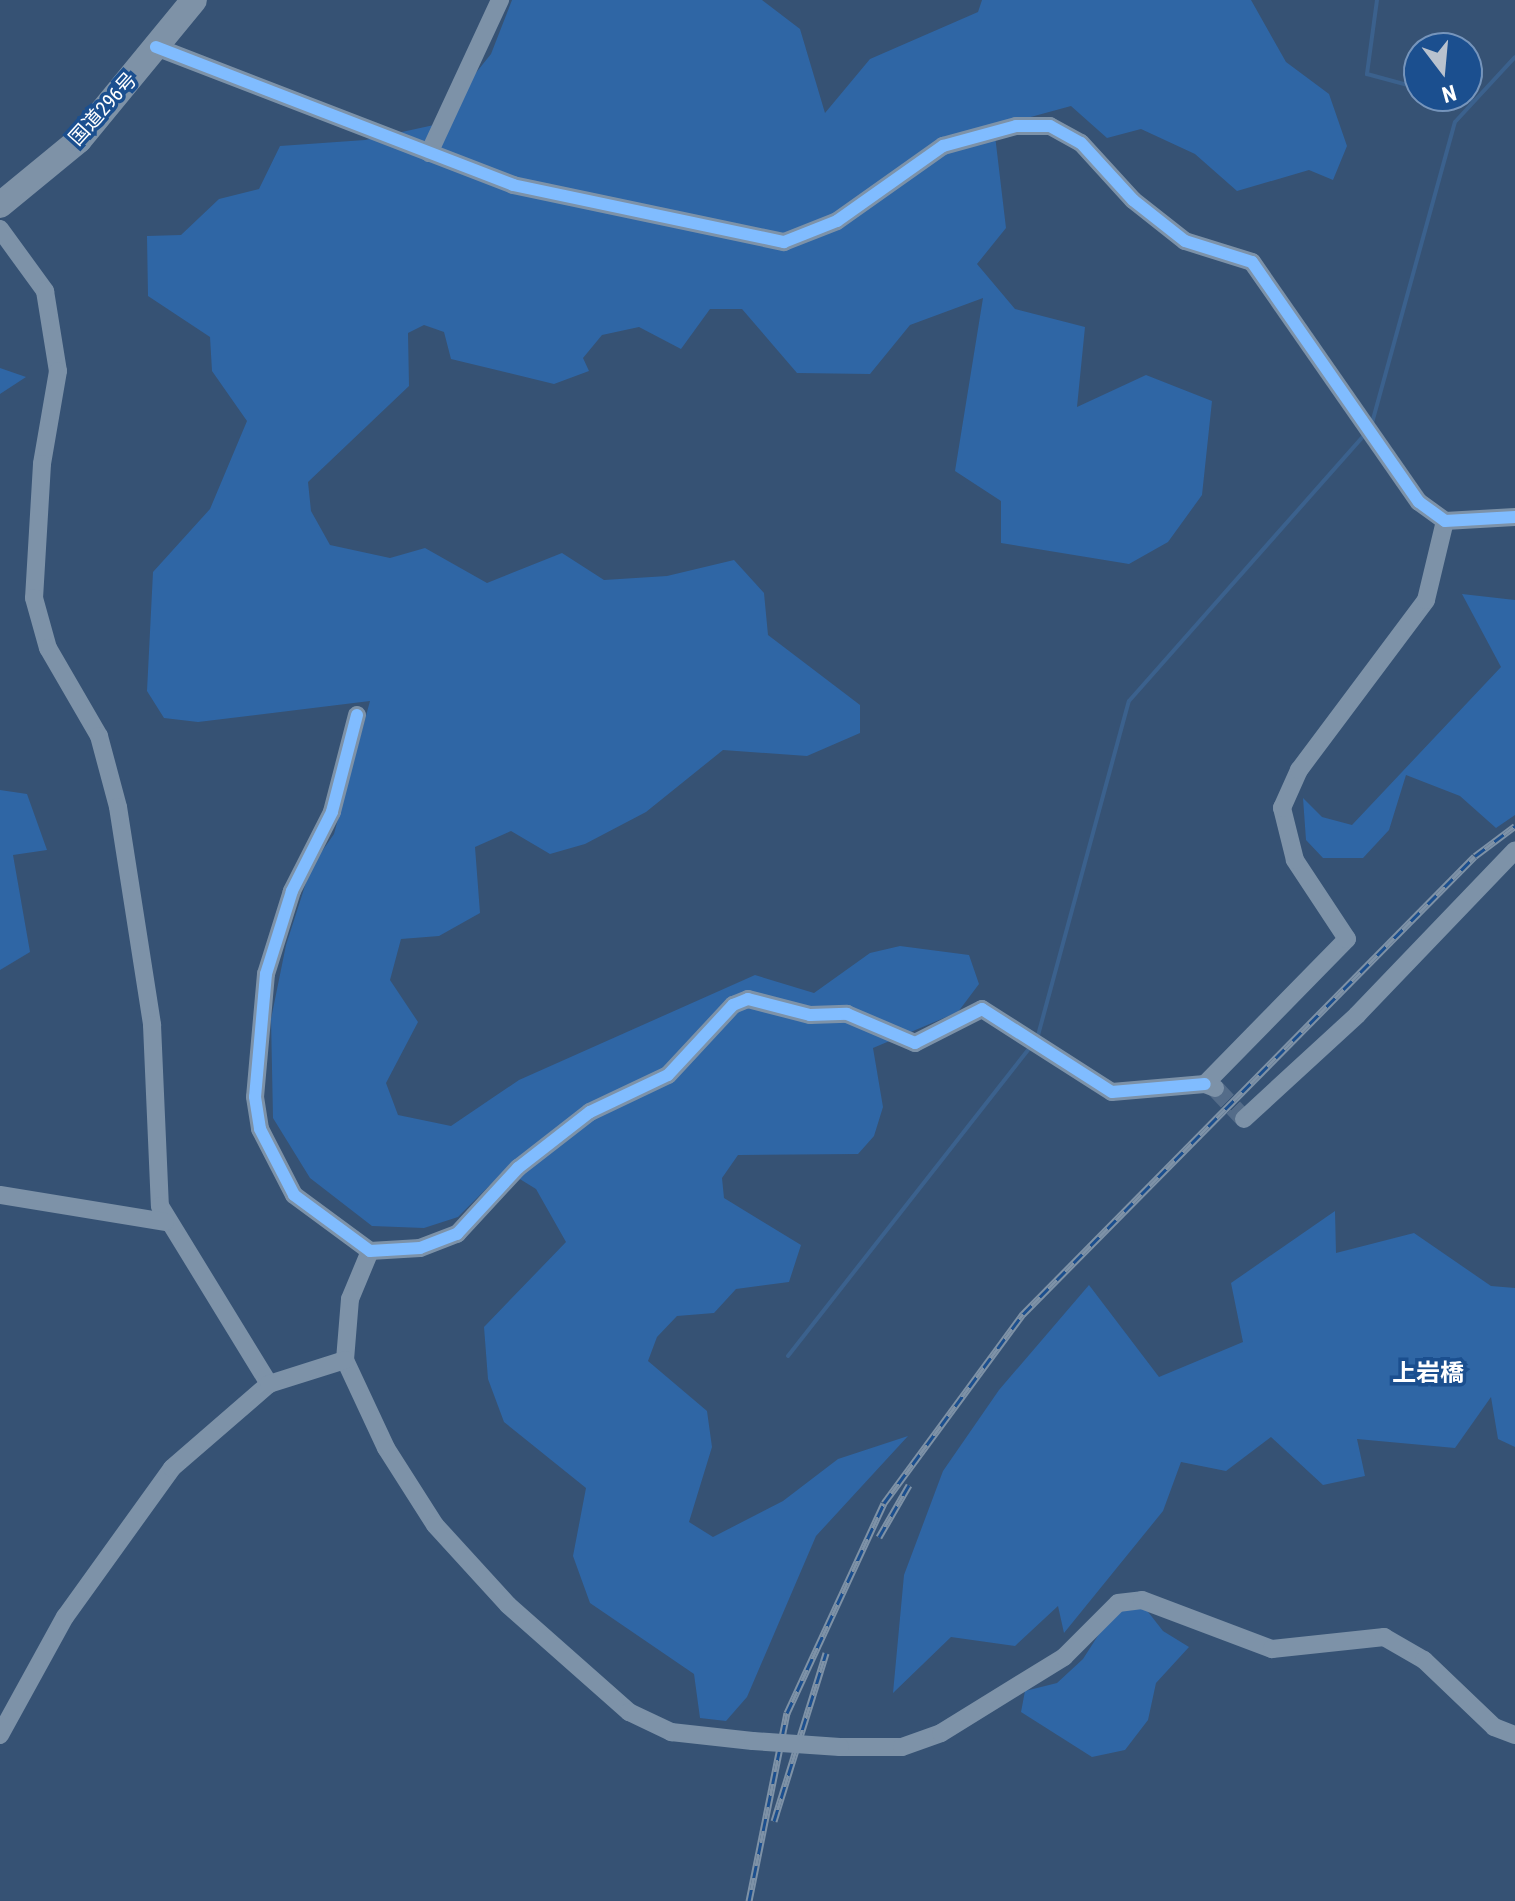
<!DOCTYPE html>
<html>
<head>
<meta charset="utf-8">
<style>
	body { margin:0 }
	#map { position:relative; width:1515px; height:1901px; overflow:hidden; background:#365274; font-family:"Roboto Condensed","Noto Sans JP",sans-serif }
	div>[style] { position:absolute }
	.green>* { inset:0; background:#2f66a5 }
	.stream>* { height:4px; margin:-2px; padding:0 2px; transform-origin:2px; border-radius:2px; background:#3b618d }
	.minor-tunnel>* { height:18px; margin-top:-9px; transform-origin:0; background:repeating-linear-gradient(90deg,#546c89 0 18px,transparent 0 27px) }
	.minor>* { height:18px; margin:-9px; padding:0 9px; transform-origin:9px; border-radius:9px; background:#7d92a8 }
	.highway>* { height:26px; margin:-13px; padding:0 13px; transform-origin:13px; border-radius:13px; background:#7e92a7 }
	.rail>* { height:7px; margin-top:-3.5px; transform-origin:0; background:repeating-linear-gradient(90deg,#1b4f8f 0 12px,#7e92a7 0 24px); box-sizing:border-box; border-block:2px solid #7e92a7 }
	.minor-bridge>* { height:18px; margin:-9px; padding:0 9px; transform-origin:9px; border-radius:9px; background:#7d92a8 }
	.cycleway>* { height:12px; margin:-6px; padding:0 6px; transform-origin:6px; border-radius:6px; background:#80bcff }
	span { translate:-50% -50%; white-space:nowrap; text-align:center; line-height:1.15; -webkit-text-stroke:7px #1b4f8f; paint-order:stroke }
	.street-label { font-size:20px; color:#fff }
	.quarter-label { font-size:24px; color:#fff; font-weight:700 }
	.north { position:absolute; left:1403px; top:32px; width:80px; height:80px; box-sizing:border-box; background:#1b4f8f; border:2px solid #7695bc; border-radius:50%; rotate:164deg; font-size:22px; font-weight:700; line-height:32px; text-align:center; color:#fff }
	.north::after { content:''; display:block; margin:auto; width:28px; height:36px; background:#b9c2ce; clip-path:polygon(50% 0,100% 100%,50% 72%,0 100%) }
</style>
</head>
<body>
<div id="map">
	<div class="green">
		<div style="clip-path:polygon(512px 0,762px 0,800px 29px,825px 113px,870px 59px,978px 12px,982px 0,1251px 0,1286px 62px,1329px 94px,1347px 146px,1333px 180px,1309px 170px,1237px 191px,1195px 154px,1141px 129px,1107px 138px,1071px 106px,994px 127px,1006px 228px,977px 264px,1015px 309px,1085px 327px,1077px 407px,1146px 375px,1212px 401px,1202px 495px,1168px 542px,1129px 564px,1001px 543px,1001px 501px,955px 471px,983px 298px,910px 325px,870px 374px,797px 373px,742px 309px,710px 309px,681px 349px,639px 327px,602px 335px,583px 358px,589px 371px,554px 384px,451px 359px,444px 332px,424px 325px,408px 333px,409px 386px,308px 482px,311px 511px,330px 545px,390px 558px,425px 548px,487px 583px,562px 553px,604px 580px,667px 576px,734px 560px,764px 593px,768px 635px,860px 705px,860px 733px,807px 756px,723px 750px,646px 812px,585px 844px,550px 854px,511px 831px,475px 847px,480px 913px,439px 936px,401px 939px,390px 980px,418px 1022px,386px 1083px,398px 1115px,451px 1126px,519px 1080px,755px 975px,814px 993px,870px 953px,900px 946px,969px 955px,979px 984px,958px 1012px,873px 1048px,883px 1107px,874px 1136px,858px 1154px,738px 1155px,722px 1178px,724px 1198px,801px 1245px,789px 1282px,736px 1289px,714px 1313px,677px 1316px,657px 1337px,648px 1361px,707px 1411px,712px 1447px,689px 1522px,713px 1537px,783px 1501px,838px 1459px,908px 1436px,816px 1536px,747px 1697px,726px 1721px,700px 1718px,694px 1674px,590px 1603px,573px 1556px,586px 1488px,504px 1422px,488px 1379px,484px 1327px,566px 1242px,536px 1189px,505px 1170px,458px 1217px,424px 1228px,372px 1226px,310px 1178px,273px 1118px,271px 1019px,286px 945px,311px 867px,334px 834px,370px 701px,198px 722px,164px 718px,147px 691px,153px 572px,210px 509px,247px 421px,212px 371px,210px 337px,148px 296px,147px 236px,181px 235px,219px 199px,259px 189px,280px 146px,365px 140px,434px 125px,491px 54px)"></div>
		<div style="clip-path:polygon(0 368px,26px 377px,0 394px)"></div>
		<div style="clip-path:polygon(1462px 594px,1515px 600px,1515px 815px,1496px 828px,1460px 796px,1406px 775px,1389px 830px,1363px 858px,1323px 858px,1306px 840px,1303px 798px,1322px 817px,1352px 825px,1501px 667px)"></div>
		<div style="clip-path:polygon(0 790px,27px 794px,47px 850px,13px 855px,30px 952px,0 970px)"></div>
		<div style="clip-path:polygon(1335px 1211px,1336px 1253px,1414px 1233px,1491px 1286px,1515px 1288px,1515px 1447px,1498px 1439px,1491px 1397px,1455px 1448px,1357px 1439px,1365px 1476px,1323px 1485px,1271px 1437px,1226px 1471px,1181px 1462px,1163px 1511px,1064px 1633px,1058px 1606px,1015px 1646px,951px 1637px,893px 1693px,904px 1575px,943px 1471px,999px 1390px,1089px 1285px,1159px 1377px,1243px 1342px,1231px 1283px)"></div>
		<div style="clip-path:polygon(1145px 1608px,1163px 1631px,1189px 1647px,1156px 1683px,1148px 1720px,1125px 1750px,1092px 1757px,1021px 1712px,1025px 1691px,1057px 1683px,1083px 1659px,1115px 1609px)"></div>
	</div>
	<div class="stream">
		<div style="left:1377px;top:0;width:75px;rotate:97.7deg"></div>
		<div style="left:1367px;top:74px;width:54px;rotate:15.1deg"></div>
		<div style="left:1452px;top:96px;width:22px;rotate:13deg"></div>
		<div style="left:1372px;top:423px;width:312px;rotate:-74.6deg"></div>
		<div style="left:1455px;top:122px;width:88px;rotate:-47.3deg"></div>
		<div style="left:1037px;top:1039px;width:350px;rotate:-74.8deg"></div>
		<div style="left:1129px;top:701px;width:356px;rotate:-48.5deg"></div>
		<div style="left:788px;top:1356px;width:394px;rotate:-51.9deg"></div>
	</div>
	<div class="minor-tunnel">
		<div style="left:1215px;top:1088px;width:42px;rotate:46.9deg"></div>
	</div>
	<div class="minor">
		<div style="left:156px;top:47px;width:383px;rotate:21.1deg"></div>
		<div style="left:513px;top:185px;width:277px;rotate:11.9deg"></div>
		<div style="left:784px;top:242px;width:57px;rotate:-21.6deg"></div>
		<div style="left:837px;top:221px;width:130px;rotate:-35.3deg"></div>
		<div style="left:943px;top:146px;width:76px;rotate:-15.3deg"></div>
		<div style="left:1016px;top:126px;width:34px"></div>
		<div style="left:1050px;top:126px;width:35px;rotate:29deg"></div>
		<div style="left:1081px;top:143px;width:77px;rotate:47.6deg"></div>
		<div style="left:1133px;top:200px;width:66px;rotate:38.3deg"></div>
		<div style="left:1185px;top:241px;width:70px;rotate:17.4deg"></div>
		<div style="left:1252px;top:262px;width:292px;rotate:55.2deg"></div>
		<div style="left:1419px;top:502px;width:32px;rotate:36deg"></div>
		<div style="left:1445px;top:521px;width:70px;rotate:-3.3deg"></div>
		<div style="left:429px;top:153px;width:169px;rotate:-65.1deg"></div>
		<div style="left:0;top:229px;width:77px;rotate:54deg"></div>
		<div style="left:45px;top:291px;width:81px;rotate:80.8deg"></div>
		<div style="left:58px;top:371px;width:94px;rotate:99.8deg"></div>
		<div style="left:42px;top:464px;width:134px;rotate:93.4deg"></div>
		<div style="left:34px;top:598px;width:52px;rotate:74.4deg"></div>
		<div style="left:48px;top:648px;width:102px;rotate:59.9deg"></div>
		<div style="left:99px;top:736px;width:73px;rotate:75deg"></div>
		<div style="left:118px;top:807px;width:221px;rotate:81.1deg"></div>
		<div style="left:152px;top:1025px;width:181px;rotate:87.5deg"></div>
		<div style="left:160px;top:1206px;width:209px;rotate:58.5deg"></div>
		<div style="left:357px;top:715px;width:100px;rotate:104.5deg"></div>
		<div style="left:332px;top:812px;width:89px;rotate:116.9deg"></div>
		<div style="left:292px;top:891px;width:87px;rotate:107.4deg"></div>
		<div style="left:266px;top:974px;width:123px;rotate:95.1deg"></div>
		<div style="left:255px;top:1097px;width:32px;rotate:81deg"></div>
		<div style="left:260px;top:1129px;width:74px;rotate:62.7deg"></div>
		<div style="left:294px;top:1195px;width:94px;rotate:36.4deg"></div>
		<div style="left:370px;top:1251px;width:50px;rotate:-3.4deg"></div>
		<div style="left:420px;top:1248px;width:40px;rotate:-21deg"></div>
		<div style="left:457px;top:1234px;width:90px;rotate:-47.3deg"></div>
		<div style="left:518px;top:1168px;width:91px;rotate:-37.9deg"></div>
		<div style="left:590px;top:1112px;width:86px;rotate:-25.4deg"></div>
		<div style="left:668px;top:1075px;width:96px;rotate:-47.1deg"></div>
		<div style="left:733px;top:1005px;width:16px;rotate:-22deg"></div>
		<div style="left:748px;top:999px;width:64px;rotate:14.5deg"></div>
		<div style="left:810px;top:1015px;width:37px;rotate:-2deg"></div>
		<div style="left:847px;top:1014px;width:74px;rotate:23.1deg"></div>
		<div style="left:915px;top:1043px;width:75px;rotate:-26.9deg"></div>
		<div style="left:982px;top:1009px;width:154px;rotate:32.6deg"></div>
		<div style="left:1112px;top:1092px;width:93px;rotate:-4.9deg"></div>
		<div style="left:1215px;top:1088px;width:11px;rotate:-158deg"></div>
		<div style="left:1205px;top:1084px;width:203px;rotate:-45.6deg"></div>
		<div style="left:1347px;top:939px;width:95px;rotate:-123.4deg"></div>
		<div style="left:1295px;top:860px;width:54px;rotate:-104deg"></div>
		<div style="left:1282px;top:808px;width:42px;rotate:-65.9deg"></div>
		<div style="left:1299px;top:770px;width:212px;rotate:-53.2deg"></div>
		<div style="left:1426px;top:600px;width:81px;rotate:-76.5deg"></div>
		<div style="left:1244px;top:1119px;width:154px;rotate:-42.6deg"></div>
		<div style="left:1357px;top:1015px;width:228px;rotate:-46.2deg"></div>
		<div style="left:0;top:1195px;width:167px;rotate:9.3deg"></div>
		<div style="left:370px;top:1251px;width:52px;rotate:112.6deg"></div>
		<div style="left:350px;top:1299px;width:61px;rotate:94.7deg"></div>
		<div style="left:345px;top:1360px;width:97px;rotate:65deg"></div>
		<div style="left:386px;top:1448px;width:91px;rotate:57.5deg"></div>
		<div style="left:435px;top:1525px;width:108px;rotate:47.6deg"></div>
		<div style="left:508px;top:1605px;width:162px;rotate:41.5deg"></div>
		<div style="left:629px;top:1712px;width:47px;rotate:25.5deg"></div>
		<div style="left:671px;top:1732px;width:82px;rotate:6.3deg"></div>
		<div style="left:0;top:1735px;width:135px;rotate:-61.2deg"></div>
		<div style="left:65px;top:1617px;width:183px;rotate:-54.3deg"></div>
		<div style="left:172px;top:1468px;width:128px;rotate:-40.9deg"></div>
		<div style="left:269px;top:1384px;width:80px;rotate:-17.5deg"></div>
		<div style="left:840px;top:1747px;width:62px"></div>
		<div style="left:902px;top:1747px;width:41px;rotate:-19.7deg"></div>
		<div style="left:941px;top:1733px;width:145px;rotate:-31.7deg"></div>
		<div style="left:1064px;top:1657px;width:76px;rotate:-45deg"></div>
		<div style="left:1118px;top:1603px;width:24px;rotate:-7deg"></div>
		<div style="left:1142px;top:1600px;width:139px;rotate:20.7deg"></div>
		<div style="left:1272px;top:1649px;width:113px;rotate:-6.1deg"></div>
		<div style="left:1384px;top:1637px;width:46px;rotate:29.9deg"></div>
		<div style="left:1424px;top:1660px;width:97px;rotate:43.7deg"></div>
		<div style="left:1494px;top:1727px;width:22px;rotate:21deg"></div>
	</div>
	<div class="highway">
		<div style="left:0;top:205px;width:102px;rotate:-39.4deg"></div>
		<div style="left:79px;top:140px;width:181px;rotate:-50.6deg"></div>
	</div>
	<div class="rail">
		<div style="left:879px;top:1537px;width:60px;rotate:-60deg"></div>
		<div style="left:774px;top:1821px;width:176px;rotate:-72.8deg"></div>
		<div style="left:749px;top:1901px;width:192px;rotate:-78.6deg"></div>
		<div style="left:787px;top:1713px;width:231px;rotate:-65.2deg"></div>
		<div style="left:884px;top:1503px;width:235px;rotate:-53.7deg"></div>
		<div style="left:1023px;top:1314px;width:643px;rotate:-45.38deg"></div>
		<div style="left:1475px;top:856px;width:50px;rotate:-36.9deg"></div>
	</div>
	<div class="minor-bridge">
		<div style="left:753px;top:1741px;width:87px;rotate:3.9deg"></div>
	</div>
	<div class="cycleway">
		<div style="left:156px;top:47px;width:383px;rotate:21.1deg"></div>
		<div style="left:513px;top:185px;width:277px;rotate:11.9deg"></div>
		<div style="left:784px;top:242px;width:57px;rotate:-21.6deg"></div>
		<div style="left:837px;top:221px;width:130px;rotate:-35.3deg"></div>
		<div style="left:943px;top:146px;width:76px;rotate:-15.3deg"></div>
		<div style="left:1016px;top:126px;width:34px"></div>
		<div style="left:1050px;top:126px;width:35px;rotate:29deg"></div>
		<div style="left:1081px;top:143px;width:77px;rotate:47.6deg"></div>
		<div style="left:1133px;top:200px;width:66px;rotate:38.3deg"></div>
		<div style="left:1185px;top:241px;width:70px;rotate:17.4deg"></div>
		<div style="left:1252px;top:262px;width:292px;rotate:55.2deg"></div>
		<div style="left:1419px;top:502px;width:32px;rotate:36deg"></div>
		<div style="left:1445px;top:521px;width:70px;rotate:-3.3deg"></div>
		<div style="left:357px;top:715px;width:100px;rotate:104.5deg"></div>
		<div style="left:332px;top:812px;width:89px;rotate:116.9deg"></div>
		<div style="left:292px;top:891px;width:87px;rotate:107.4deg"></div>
		<div style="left:266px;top:974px;width:123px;rotate:95.1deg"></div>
		<div style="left:255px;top:1097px;width:32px;rotate:81deg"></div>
		<div style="left:260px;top:1129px;width:74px;rotate:62.7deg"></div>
		<div style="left:294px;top:1195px;width:94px;rotate:36.4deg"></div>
		<div style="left:370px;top:1251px;width:50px;rotate:-3.4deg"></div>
		<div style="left:420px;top:1248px;width:40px;rotate:-21deg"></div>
		<div style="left:457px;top:1234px;width:90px;rotate:-47.3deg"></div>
		<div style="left:518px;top:1168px;width:91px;rotate:-37.9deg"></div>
		<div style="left:590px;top:1112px;width:86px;rotate:-25.4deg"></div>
		<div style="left:668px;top:1075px;width:96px;rotate:-47.1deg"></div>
		<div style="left:733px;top:1005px;width:16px;rotate:-22deg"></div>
		<div style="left:748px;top:999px;width:64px;rotate:14.5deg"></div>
		<div style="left:810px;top:1015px;width:37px;rotate:-2deg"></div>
		<div style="left:847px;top:1014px;width:74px;rotate:23.1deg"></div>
		<div style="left:915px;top:1043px;width:75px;rotate:-26.9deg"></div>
		<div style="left:982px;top:1009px;width:154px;rotate:32.6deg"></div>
		<div style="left:1112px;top:1092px;width:93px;rotate:-4.9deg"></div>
	</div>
	<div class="street-label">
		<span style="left:103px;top:109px;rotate:-48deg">国道296号</span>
	</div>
	<div class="quarter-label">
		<span style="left:1428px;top:1374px">上岩橋</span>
	</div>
	<div class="north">N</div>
</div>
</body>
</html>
